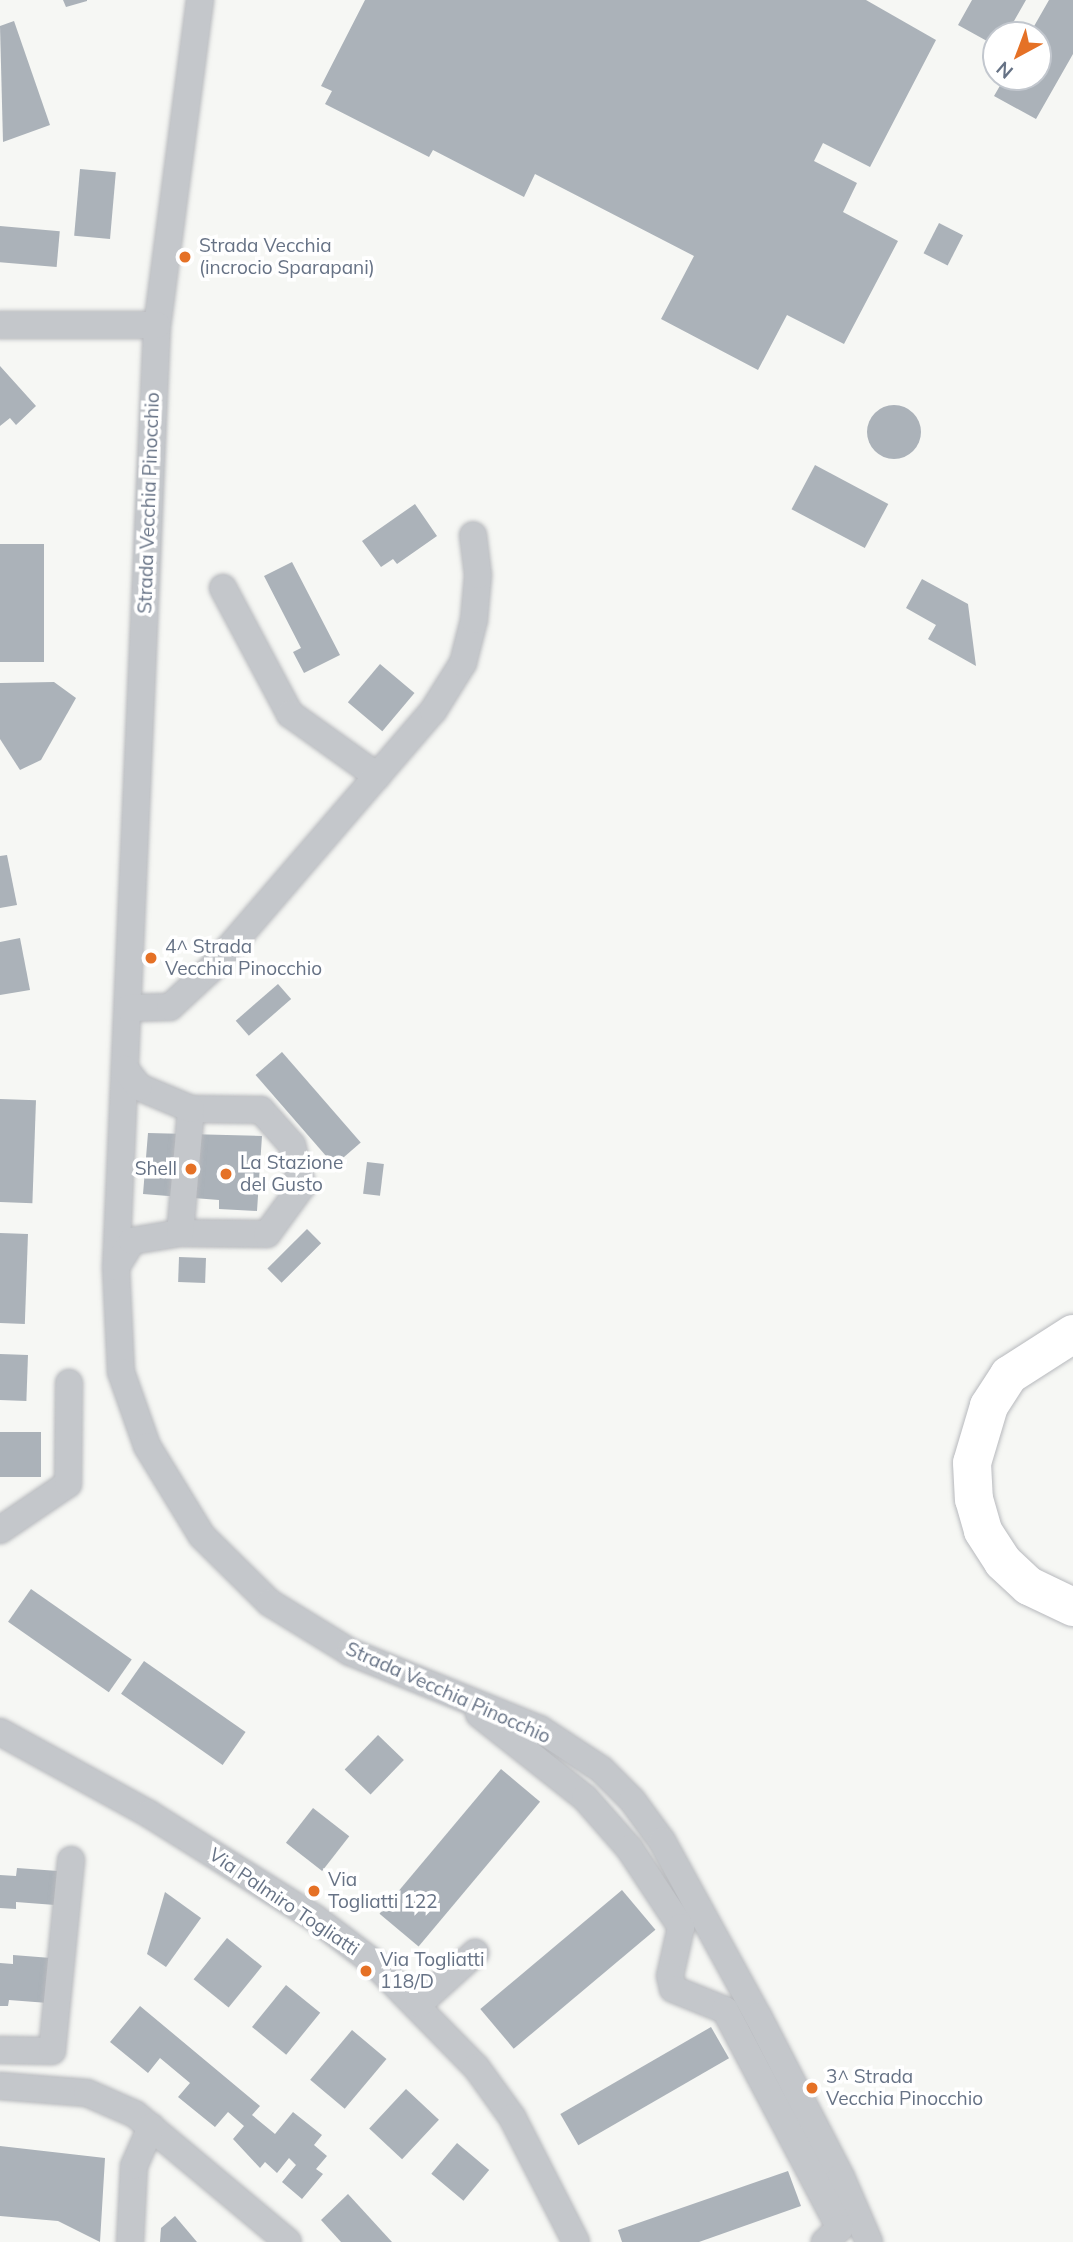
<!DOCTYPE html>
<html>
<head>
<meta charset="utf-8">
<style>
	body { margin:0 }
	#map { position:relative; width:1073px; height:2242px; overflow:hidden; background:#f6f7f4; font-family:Mulish,sans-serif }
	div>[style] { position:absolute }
	.building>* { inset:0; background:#abb2b9; transform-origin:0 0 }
	.round { border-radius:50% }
	.roads { filter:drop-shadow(0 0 2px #b7b9bd) drop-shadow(0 0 2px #b7b9bd) }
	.minor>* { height:26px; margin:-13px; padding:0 13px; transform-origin:13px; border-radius:13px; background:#c4c7cb }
	.highway>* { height:38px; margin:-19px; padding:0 19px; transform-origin:19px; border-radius:19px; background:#fff }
	.dots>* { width:19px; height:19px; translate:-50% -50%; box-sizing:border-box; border:4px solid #fff; border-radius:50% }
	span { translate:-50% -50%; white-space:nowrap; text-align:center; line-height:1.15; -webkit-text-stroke:7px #fff; paint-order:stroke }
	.poi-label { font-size:19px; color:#667285 }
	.left { translate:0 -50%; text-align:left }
	.right { translate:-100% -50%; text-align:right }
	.street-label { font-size:19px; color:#667285 }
	.north { position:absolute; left:982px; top:21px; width:70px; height:70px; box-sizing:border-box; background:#fff; border:2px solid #c2c7ce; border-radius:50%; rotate:221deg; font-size:19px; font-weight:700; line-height:28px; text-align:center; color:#667285 }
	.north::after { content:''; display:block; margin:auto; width:24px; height:32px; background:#e57126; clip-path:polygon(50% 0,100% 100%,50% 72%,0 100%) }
</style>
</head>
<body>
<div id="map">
	<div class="building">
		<div style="clip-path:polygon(63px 0,87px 0,87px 1px,66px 7px)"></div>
		<div style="clip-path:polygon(365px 0,866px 0,936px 40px,870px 167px,823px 143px,814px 161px,857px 183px,843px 212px,898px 241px,844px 344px,787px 315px,758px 370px,661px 319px,694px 256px,535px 174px,524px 197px,433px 150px,429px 157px,325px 104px,332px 91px,321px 86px)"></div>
		<div style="clip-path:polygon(972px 0,1026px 0,1006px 35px,996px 35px,996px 46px,958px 25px)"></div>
		<div style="clip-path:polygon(1049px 0,1073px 0,1073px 54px,1036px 119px,994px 96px,1005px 77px,1038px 77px,1038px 35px,1029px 35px)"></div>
		<div style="clip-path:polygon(14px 21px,50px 125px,3px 142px,0 26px)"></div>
		<div style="left:80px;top:169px;width:36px;height:67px;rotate:5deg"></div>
		<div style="left:939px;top:223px;width:27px;height:34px;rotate:27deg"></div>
		<div style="left:0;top:226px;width:60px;height:36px;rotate:5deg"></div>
		<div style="clip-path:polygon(0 366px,36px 406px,16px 425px,10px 418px,0 426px)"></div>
		<div class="round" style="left:867px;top:405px;width:54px;height:54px"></div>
		<div style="left:815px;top:465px;width:83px;height:50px;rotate:28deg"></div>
		<div style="clip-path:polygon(415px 504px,437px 536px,397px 564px,393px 559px,381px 567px,362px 541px)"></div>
		<div style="left:0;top:544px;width:44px;height:118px"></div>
		<div style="clip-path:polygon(292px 562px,340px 655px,304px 673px,293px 652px,301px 648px,264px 576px)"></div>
		<div style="clip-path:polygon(922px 579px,968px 604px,976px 666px,928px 639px,936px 625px,906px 608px)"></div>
		<div style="left:380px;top:664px;width:45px;height:50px;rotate:40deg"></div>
		<div style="clip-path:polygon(54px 682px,76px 698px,41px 760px,20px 770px,0 739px,0 683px)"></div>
		<div style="clip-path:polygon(7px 855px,17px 905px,0 908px,0 856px)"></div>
		<div style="clip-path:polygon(20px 938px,30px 990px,0 995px,0 942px)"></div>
		<div style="left:278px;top:984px;width:20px;height:56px;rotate:49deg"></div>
		<div style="left:282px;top:1052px;width:120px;height:35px;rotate:49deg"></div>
		<div style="left:0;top:1099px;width:36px;height:103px;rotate:2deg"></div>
		<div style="clip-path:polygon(148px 1133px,262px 1136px,257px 1211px,219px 1209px,219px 1200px,143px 1194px)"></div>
		<div style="left:367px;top:1162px;width:17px;height:32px;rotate:7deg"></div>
		<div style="left:307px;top:1229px;width:20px;height:56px;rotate:45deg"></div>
		<div style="left:0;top:1233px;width:28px;height:90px;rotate:2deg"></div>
		<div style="left:179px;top:1257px;width:27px;height:25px;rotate:2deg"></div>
		<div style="left:0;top:1354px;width:28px;height:46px;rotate:2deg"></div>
		<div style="left:0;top:1432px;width:41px;height:45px"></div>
		<div style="left:31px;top:1589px;width:123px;height:40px;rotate:35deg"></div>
		<div style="left:144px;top:1661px;width:124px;height:40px;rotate:35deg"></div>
		<div style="left:378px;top:1735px;width:36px;height:48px;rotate:44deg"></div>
		<div style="left:501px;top:1769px;width:51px;height:189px;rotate:40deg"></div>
		<div style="left:313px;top:1808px;width:46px;height:44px;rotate:38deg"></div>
		<div style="clip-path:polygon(17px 1868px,58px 1871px,55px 1905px,16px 1902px,16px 1909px,0 1908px,0 1875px,16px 1876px)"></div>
		<div style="left:622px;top:1890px;width:52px;height:185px;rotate:50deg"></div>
		<div style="clip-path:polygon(165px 1892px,201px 1918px,166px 1967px,147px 1954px)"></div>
		<div style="left:227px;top:1938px;width:45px;height:53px;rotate:39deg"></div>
		<div style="clip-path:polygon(13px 1955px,51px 1958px,48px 2003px,9px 2000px,8px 2006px,0 2006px,0 1963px,13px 1964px)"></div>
		<div style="left:286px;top:1985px;width:44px;height:54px;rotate:39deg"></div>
		<div style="clip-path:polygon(140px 2006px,260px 2106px,252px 2115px,275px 2134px,293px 2112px,322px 2135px,314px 2145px,327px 2156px,316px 2169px,323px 2174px,302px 2199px,282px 2182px,296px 2165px,289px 2158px,277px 2173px,265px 2162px,260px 2168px,233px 2139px,244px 2126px,228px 2112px,215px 2127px,178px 2097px,190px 2083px,160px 2058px,148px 2073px,110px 2042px)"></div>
		<div style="left:711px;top:2027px;width:36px;height:174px;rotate:60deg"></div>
		<div style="left:352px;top:2030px;width:45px;height:65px;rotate:40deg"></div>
		<div style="left:406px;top:2089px;width:45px;height:54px;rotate:43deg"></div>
		<div style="left:457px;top:2143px;width:42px;height:40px;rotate:40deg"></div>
		<div style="clip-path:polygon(0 2146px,105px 2158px,100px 2242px,58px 2221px,0 2216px)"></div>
		<div style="clip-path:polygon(788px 2171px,801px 2206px,699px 2242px,622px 2242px,618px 2230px)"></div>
		<div style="clip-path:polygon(348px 2194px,392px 2242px,341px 2242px,321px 2220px)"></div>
		<div style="clip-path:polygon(175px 2216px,197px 2242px,160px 2242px,161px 2228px)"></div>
	</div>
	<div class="roads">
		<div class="minor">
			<div style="left:200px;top:0;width:328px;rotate:97.5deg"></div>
			<div style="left:157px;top:325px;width:943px;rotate:92.49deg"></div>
			<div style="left:116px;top:1267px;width:105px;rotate:87.3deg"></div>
			<div style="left:121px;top:1372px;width:78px;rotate:70.6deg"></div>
			<div style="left:147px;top:1446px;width:105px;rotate:58.6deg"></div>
			<div style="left:202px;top:1536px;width:95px;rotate:44.6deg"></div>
			<div style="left:270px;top:1603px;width:94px;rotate:31.5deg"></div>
			<div style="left:350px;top:1652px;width:205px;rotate:22.1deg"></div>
			<div style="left:540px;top:1729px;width:73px;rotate:33.3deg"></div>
			<div style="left:601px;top:1769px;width:44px;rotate:45deg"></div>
			<div style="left:632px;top:1800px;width:51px;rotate:53.8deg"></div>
			<div style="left:662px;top:1841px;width:200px;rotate:61.3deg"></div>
			<div style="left:758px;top:2016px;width:181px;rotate:62.7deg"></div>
			<div style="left:841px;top:2177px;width:71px;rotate:66.7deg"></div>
			<div style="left:0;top:325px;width:157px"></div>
			<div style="left:223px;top:588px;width:143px;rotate:62deg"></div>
			<div style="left:290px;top:714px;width:107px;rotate:35.5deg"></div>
			<div style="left:129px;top:1008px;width:41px;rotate:-1.4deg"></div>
			<div style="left:170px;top:1007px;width:54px;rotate:-42.8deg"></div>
			<div style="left:210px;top:970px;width:342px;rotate:-49.3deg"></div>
			<div style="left:433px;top:711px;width:57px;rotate:-58deg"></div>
			<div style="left:463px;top:663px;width:44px;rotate:-75.7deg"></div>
			<div style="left:474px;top:620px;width:45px;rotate:-84.9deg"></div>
			<div style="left:478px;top:575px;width:40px;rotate:-97.1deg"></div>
			<div style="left:180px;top:1233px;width:87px;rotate:0.7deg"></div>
			<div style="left:267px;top:1234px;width:59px;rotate:-53.9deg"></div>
			<div style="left:302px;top:1186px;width:42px;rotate:-103.7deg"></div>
			<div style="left:292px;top:1145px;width:47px;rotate:-131.5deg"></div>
			<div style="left:261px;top:1110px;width:70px;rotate:-179.2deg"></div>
			<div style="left:116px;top:1267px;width:31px;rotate:-58deg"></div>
			<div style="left:132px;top:1241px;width:49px;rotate:-9.5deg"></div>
			<div style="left:180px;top:1233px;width:124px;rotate:-84.9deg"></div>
			<div style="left:191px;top:1109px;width:56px;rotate:-157.1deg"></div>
			<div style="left:139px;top:1087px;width:23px;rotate:-128deg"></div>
			<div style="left:0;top:1530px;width:82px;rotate:-34.1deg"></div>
			<div style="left:68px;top:1484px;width:101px;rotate:-89.4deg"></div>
			<div style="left:479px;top:1714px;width:135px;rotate:38.4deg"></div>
			<div style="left:585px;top:1798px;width:67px;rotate:48.7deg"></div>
			<div style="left:629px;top:1848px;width:95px;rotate:56.6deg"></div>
			<div style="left:681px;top:1927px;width:50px;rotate:102.7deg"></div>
			<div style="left:670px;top:1976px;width:13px;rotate:77deg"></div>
			<div style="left:673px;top:1989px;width:56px;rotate:22deg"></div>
			<div style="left:725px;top:2010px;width:246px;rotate:62.2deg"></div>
			<div style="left:840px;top:2228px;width:21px;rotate:137deg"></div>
			<div style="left:0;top:1732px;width:170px;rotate:28.8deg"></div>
			<div style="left:149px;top:1814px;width:196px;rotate:32.1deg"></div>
			<div style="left:315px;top:1918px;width:74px;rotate:37.3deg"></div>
			<div style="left:374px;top:1963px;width:146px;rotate:45.6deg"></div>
			<div style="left:476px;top:2067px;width:62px;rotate:54.2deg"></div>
			<div style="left:512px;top:2117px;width:140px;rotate:62.9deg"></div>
			<div style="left:419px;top:2004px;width:76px;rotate:-42.3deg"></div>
			<div style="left:0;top:2050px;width:52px;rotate:1.1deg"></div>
			<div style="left:52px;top:2051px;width:192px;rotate:-84.3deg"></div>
			<div style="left:0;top:2086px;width:87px;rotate:4.6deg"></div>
			<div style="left:87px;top:2093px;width:52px;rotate:23.6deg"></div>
			<div style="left:135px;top:2114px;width:199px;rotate:39.9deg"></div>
			<div style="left:130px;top:2242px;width:76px;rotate:-87deg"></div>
			<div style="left:134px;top:2166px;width:43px;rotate:-66.4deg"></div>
		</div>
		<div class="highway">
			<div style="left:1073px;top:1334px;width:76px;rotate:147.4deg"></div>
			<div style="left:1009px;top:1375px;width:37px;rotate:123deg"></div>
			<div style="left:989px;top:1406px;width:59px;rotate:106.6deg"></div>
			<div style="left:972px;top:1463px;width:36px;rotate:87deg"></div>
			<div style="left:974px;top:1499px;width:33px;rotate:74deg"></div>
			<div style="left:983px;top:1531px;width:37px;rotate:57deg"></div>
			<div style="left:1003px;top:1562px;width:35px;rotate:43deg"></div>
			<div style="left:1029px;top:1586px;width:49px;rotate:25.5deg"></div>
		</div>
	</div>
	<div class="dots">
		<div style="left:185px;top:257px;background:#e57126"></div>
		<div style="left:151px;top:958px;background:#e57126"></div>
		<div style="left:191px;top:1169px;background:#e57126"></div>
		<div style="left:226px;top:1174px;background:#e57126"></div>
		<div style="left:314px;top:1891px;background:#e57126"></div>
		<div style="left:366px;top:1971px;background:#e57126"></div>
		<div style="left:812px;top:2088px;background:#e57126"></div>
	</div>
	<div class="poi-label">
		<span class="left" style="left:199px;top:257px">Strada Vecchia<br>(incrocio Sparapani)</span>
		<span class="left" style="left:165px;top:958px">4^ Strada<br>Vecchia Pinocchio</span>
		<span class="left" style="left:240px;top:1174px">La Stazione<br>del Gusto</span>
		<span class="right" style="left:177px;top:1169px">Shell</span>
		<span class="left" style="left:328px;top:1891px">Via<br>Togliatti 122</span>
		<span class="left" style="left:380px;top:1971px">Via Togliatti<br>118/D</span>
		<span class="left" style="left:826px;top:2088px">3^ Strada<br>Vecchia Pinocchio</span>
	</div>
	<div class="street-label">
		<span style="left:149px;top:503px;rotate:-88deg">Strada Vecchia Pinocchio</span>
		<span style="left:448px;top:1693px;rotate:24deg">Strada Vecchia Pinocchio</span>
		<span style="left:284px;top:1902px;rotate:34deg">Via Palmiro Togliatti</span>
	</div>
	<div class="north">N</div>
</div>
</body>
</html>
